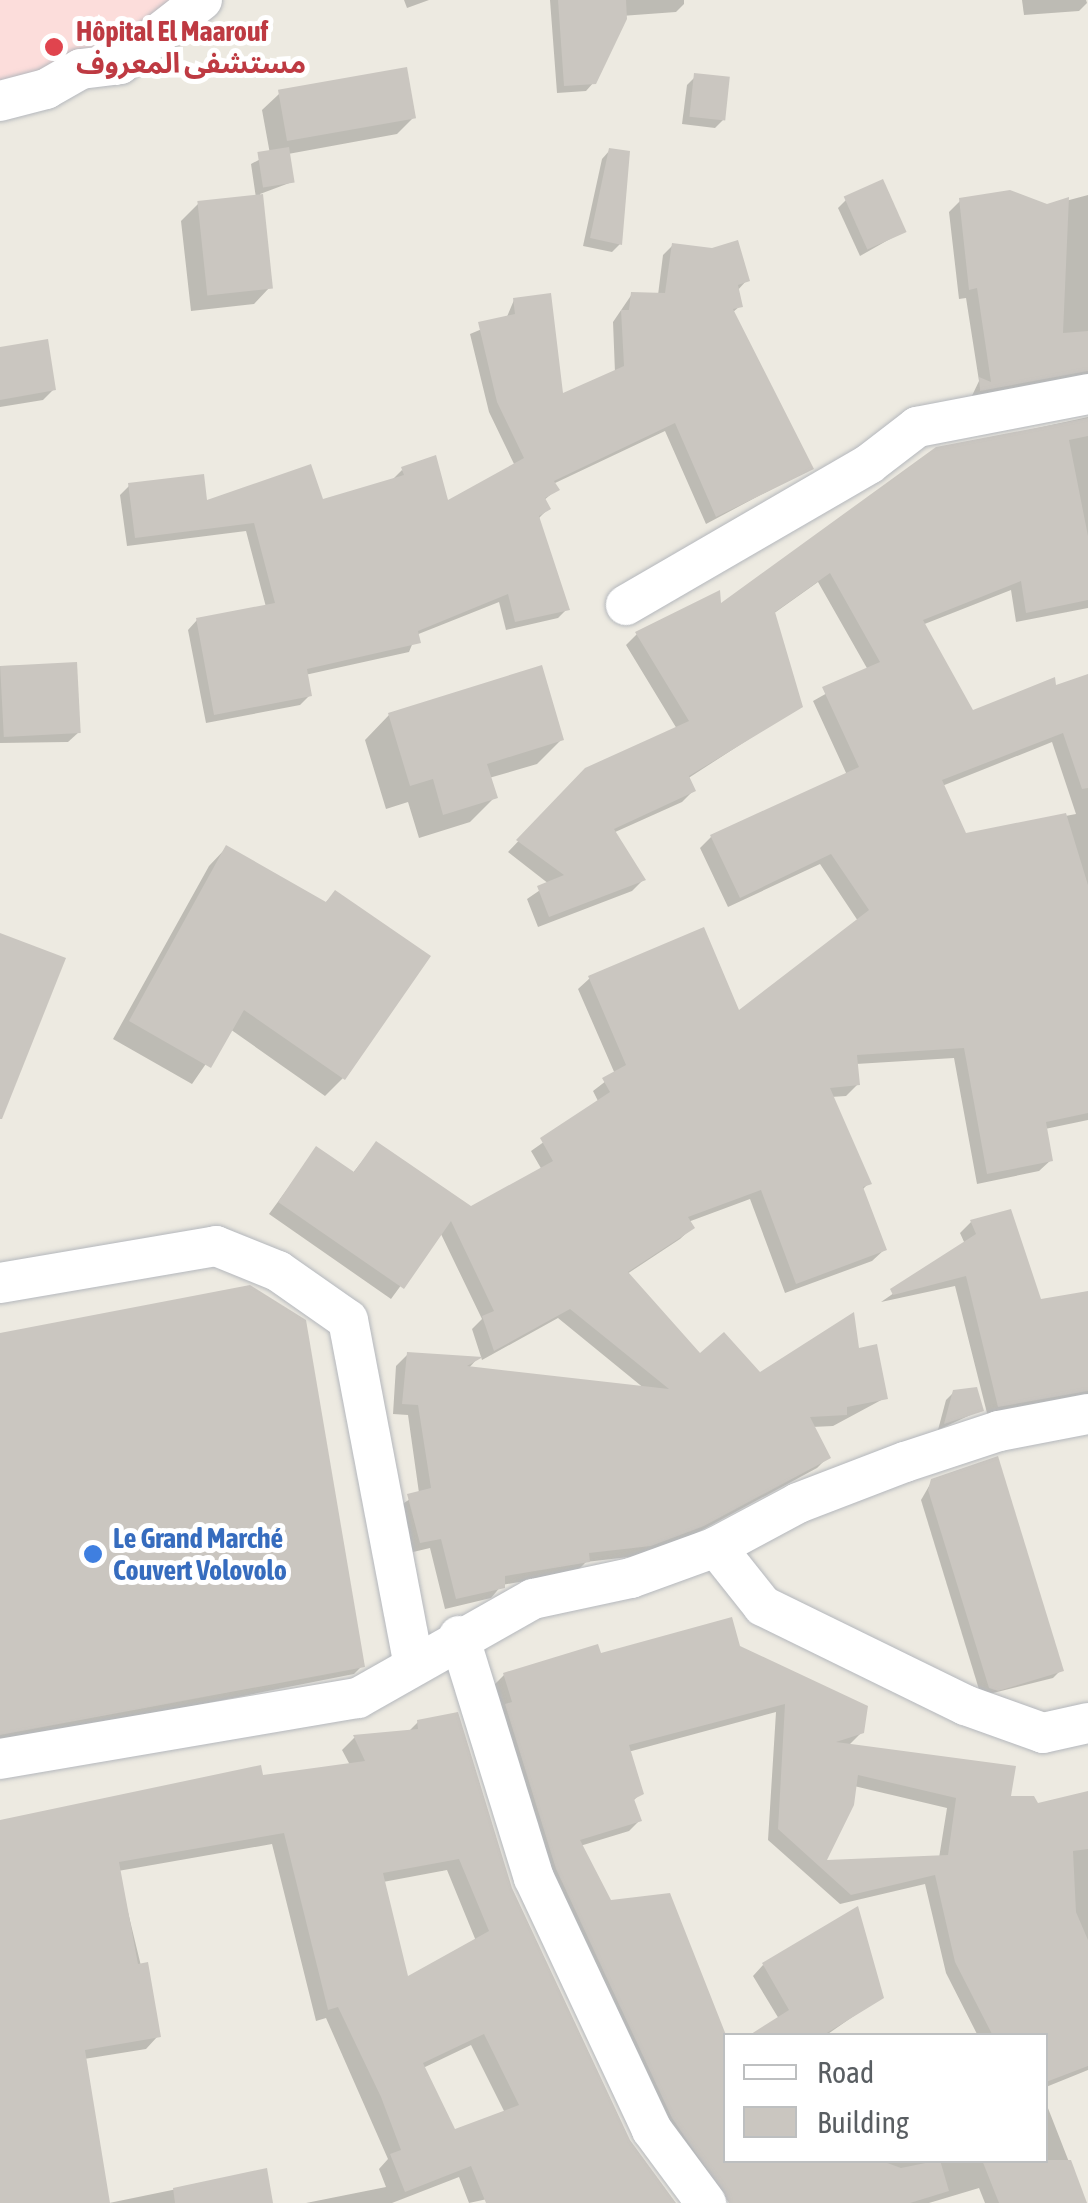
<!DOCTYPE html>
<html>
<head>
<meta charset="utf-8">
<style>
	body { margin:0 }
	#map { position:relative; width:1088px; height:2203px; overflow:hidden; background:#edeae1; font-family:"Asap Condensed","Noto Sans Arabic",sans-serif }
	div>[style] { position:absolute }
	.medical>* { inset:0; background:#fcdddb }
	.shadow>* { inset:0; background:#0003 }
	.building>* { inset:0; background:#cac6c0; transform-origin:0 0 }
	.roads { filter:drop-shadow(0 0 2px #b4b7bc) drop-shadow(0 0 2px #b4b7bc) }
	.street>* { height:40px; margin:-20px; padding:0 20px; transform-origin:20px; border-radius:20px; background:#fff }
	.dots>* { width:28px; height:28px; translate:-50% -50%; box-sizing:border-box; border:5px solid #fff; border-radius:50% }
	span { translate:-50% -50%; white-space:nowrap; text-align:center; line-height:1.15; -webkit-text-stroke:10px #fff; paint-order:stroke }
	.health-label { font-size:28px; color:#be3a42; font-weight:700 }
	.left { translate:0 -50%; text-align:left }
	.shop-label { font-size:28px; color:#366cbe; font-weight:700 }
	.legend { position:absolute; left:723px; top:2033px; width:325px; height:130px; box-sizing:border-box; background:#fff; border:2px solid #bdbfc0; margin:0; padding:12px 18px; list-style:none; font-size:30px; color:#595e62 }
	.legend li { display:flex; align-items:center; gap:20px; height:50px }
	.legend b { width:50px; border:2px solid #bdbfc0 }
</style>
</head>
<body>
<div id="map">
	<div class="medical">
		<div style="clip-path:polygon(0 0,184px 0,132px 40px,0 83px)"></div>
	</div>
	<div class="shadow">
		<div style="clip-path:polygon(404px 0,429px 0,407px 8px)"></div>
		<div style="clip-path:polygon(550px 0,684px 0,684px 4px,676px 12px,621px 16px,594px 82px,586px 91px,557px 93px)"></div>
		<div style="clip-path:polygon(1022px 0,1086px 0,1087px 3px,1079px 11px,1024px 15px)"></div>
		<div style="clip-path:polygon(695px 77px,723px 120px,715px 128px,682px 124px,687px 85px)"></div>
		<div style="clip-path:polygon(279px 94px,414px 117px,397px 134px,288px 154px,292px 182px,260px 194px,270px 287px,254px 304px,191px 311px,181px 221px,198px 204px,256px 198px,251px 164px,270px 154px,262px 110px)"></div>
		<div style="clip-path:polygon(610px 150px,620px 244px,612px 252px,583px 246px,602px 159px)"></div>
		<div style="clip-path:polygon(1088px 195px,1088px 387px,970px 400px,979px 381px,966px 298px,959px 299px,949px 212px,961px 200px,1047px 206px)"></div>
		<div style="clip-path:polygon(846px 200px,904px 231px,860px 256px,838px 208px)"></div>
		<div style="clip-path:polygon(672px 246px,747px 280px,737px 291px,740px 306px,732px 313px,811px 468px,706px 524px,665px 431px,553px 484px,556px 490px,543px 501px,548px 509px,539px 518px,567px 609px,558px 618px,506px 630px,499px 602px,416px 635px,409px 652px,305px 675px,309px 696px,300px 705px,206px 723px,188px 630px,197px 620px,266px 607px,246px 531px,127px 546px,120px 495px,129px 486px,205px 503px,321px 502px,393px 479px,402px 470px,446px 504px,515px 466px,489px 412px,470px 334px,506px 319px,514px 300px,561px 397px,615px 373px,613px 322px,632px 294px,658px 295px,663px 255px)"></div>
		<div style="clip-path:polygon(0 349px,54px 389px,43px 400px,0 407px)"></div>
		<div style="clip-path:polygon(evenodd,1088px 417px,1088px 608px,1016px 622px,1011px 590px,922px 625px,971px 713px,1088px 677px,1088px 1120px,1045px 1129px,1051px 1160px,1039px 1171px,977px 1184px,954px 1058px,856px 1064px,858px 1084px,846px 1096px,831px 1097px,869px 1183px,862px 1190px,884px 1250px,872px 1261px,785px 1293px,750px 1199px,688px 1222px,692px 1228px,680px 1239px,627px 1274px,700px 1356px,760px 1375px,856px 1351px,885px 1398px,833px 1426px,812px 1427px,828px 1457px,817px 1468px,691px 1536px,637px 1556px,586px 1562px,576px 1572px,502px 1585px,491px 1598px,445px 1609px,430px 1548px,409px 1553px,398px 1507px,419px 1493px,408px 1415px,393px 1414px,396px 1366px,408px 1354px,477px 1359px,468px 1369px,645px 1389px,558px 1318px,482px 1360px,472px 1329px,482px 1319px,440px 1232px,391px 1299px,269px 1214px,316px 1150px,352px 1174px,376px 1144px,471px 1209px,542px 1170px,531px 1151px,599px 1103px,593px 1091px,615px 1074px,578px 989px,590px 978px,738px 1014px,858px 921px,820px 864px,728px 907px,700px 848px,711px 837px,847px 775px,813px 701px,868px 670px,818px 582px,773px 614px,800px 706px,687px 779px,693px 791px,682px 802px,613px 833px,643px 880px,632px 891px,538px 927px,527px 899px,549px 884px,508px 852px,586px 770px,677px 729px,626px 645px,637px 634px,719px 608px,937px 450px,1088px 417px,1052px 742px,1076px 814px,965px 835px,942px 786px,1052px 742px)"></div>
		<div style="clip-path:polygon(75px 665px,79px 732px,68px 742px,0 743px,0 666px)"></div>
		<div style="clip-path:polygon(389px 715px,562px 739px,537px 764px,489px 778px,495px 797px,470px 822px,419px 838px,408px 802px,386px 809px,365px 740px)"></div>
		<div style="clip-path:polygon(226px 848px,324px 904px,335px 893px,343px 1078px,325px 1096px,230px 1029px,192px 1084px,113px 1039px,209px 866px)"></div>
		<div style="clip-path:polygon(1009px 1212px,1039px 1302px,1088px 1292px,1088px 1402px,988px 1417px,955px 1286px,881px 1302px,965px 1244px,960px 1233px,971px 1222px)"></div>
		<div style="clip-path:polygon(250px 1288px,304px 1321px,362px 1666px,354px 1674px,0 1744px,0 1336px)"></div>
		<div style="clip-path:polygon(954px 1392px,981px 1410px,938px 1430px,946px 1400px)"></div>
		<div style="clip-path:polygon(932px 1481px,1061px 1670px,1053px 1678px,981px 1696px,921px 1500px)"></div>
		<div style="clip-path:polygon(evenodd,738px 1648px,862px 1732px,848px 1746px,1037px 1806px,1088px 1793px,1088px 2070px,1046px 2087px,1046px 2036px,978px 2036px,946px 1973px,925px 1884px,840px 1904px,768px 1840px,776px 1712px,628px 1752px,641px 1793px,632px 1802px,640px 1820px,629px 1831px,580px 1846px,726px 2160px,1046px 2160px,1046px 2103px,1085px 2203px,985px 2203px,979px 2188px,929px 2203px,736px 2203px,705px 2186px,663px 2129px,546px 1881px,493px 1686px,504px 1675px,599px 1656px,738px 1648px,854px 1786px,947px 1808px,939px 1858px,823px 1863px,854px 1786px)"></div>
		<div style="clip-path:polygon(evenodd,418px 1722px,510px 1889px,628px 2141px,673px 2203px,492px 2198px,469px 2203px,459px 2177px,392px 2203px,306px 2203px,386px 2187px,379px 2169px,388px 2159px,326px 2018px,316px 2021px,272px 1844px,118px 1871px,158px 2036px,146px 2049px,84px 2059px,108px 2203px,0 2203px,0 1822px,350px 1765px,342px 1750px,354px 1738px,408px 1732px,418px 1722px,447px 1870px,476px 1941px,407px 1979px,383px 1882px,447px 1870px,418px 1722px,471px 2045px,505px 2113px,454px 2132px,423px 2068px,471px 2045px)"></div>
		<div style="clip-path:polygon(763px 1965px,881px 1997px,825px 2036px,753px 2036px,779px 2019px,753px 1976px)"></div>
		<div style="clip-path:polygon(265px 2171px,271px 2203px,109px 2203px)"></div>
	</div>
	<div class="building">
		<div style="clip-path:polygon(558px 0,626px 0,627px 19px,596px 84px,564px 86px)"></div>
		<div style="left:407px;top:67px;width:52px;height:131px;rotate:80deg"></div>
		<div style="left:694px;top:73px;width:36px;height:44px;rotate:6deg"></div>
		<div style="left:289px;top:147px;width:36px;height:32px;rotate:81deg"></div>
		<div style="clip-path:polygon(609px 148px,630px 151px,622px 245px,590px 238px)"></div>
		<div style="left:883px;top:179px;width:58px;height:43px;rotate:66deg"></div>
		<div style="clip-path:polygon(1010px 190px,1047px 204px,1069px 197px,1063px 333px,1088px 331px,1088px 371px,980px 391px,979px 377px,991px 382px,977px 288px,969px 290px,959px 198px)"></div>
		<div style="left:263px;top:194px;width:95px;height:66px;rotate:84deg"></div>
		<div style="clip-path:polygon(738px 240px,750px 281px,738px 285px,743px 307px,733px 309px,814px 469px,716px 517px,675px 423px,554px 481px,560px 490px,545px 498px,551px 509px,539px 516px,570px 610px,515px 622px,508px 594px,418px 631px,421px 643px,307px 669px,312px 696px,214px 715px,196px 618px,275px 603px,254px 523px,135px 538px,128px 483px,204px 474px,207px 500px,311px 464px,323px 499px,404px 475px,401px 467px,436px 455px,448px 500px,524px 458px,497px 402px,478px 322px,515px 314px,513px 298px,551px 293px,563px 393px,624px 366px,621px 310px,629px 310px,631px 292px,665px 293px,672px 243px,712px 248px)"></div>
		<div style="clip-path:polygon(48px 339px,56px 390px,0 400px,0 347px)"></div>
		<div style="clip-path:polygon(1088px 418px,1088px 436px,1069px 440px,1088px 536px,1088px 600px,1026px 613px,1021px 581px,923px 620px,973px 710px,1055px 677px,1056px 685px,1088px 674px,1088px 788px,1082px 789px,1063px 733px,942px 780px,966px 833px,1066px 813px,1088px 885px,1088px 1113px,1046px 1122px,1053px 1161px,987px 1174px,964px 1048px,857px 1055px,860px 1085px,830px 1088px,872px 1184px,863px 1187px,887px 1250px,796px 1284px,761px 1190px,688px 1217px,695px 1228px,628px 1272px,700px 1353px,724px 1332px,760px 1372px,854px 1312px,859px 1348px,877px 1344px,888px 1399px,847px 1407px,847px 1415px,810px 1417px,831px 1458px,704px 1526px,651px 1546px,589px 1553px,590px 1562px,505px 1576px,505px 1588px,456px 1599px,441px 1539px,420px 1543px,407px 1494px,431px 1488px,418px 1405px,402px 1404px,407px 1352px,483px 1357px,467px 1366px,669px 1389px,570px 1309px,494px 1351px,482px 1316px,494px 1311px,451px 1221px,404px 1289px,278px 1202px,316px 1146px,354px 1172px,376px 1141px,471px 1206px,553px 1161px,540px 1138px,610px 1092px,602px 1078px,626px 1065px,588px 976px,704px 927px,739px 1010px,869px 910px,831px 854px,740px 898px,710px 835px,859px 767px,822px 687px,880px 662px,830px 573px,775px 612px,803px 707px,689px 776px,696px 791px,614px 829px,646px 880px,549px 917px,537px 886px,564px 875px,516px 840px,585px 768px,689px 721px,635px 632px,720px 590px,721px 603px,936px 447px)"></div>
		<div style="left:77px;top:662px;width:71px;height:77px;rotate:87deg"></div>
		<div style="clip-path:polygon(542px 665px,564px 740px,487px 764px,498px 798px,443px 815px,433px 779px,410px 786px,388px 713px)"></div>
		<div style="clip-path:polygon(226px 845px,326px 902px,335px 890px,431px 956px,345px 1080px,244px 1010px,211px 1068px,129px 1021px)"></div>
		<div style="clip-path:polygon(0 933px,66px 958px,2px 1119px,0 1119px)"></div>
		<div style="clip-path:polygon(1011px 1209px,1041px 1299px,1088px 1291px,1088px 1391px,998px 1407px,966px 1276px,893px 1295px,890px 1289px,976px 1234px,970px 1220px)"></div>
		<div style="clip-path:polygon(250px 1285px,306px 1320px,365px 1667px,0 1735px,0 1333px)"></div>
		<div style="clip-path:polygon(977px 1387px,984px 1411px,944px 1424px,953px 1390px)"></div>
		<div style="clip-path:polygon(998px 1456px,1064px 1671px,998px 1691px,989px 1688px,928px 1490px,931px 1479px)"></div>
		<div style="clip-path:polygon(evenodd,732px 1617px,740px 1646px,868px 1706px,864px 1733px,836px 1742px,1016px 1766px,1011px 1796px,1034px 1796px,1038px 1803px,1088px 1791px,1088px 1849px,1073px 1851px,1076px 1912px,1088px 1940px,1088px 2066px,1046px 2082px,1046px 2036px,993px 2036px,955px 1962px,935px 1875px,851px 1895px,778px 1829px,785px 1704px,629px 1745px,644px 1794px,634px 1799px,642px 1821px,580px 1840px,611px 1900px,670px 1893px,726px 2035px,726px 2160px,879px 2160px,901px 2168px,940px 2160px,949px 2191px,910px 2203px,729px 2203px,672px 2118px,556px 1869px,505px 1704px,512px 1702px,503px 1673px,598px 1644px,601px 1653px,732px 1617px,858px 1775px,956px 1798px,948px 1855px,827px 1860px,854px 1805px,858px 1775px)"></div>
		<div style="clip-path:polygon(evenodd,458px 1712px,512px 1888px,630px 2140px,676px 2203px,486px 2203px,471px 2166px,405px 2192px,390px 2154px,401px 2150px,381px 2097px,338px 2007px,328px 2010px,284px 1833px,119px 1862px,138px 1964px,148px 1962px,161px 2037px,85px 2050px,110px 2203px,0 2203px,0 1820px,261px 1765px,263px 1775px,365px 1761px,353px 1735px,418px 1729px,417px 1720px,458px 1712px,459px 1859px,489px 1931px,408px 1976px,383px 1873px,459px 1859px,458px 1712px,484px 2034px,519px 2105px,455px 2129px,423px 2063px,484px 2034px)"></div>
		<div style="clip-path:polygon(858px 1906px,884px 1998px,822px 2036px,748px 2036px,789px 2010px,762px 1963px)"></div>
		<div style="clip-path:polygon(982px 2160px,1071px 2160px,1087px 2203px,999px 2203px)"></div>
		<div style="clip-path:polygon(267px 2168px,273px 2203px,175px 2203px,173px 2188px)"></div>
	</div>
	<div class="roads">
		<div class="street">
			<div style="left:0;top:101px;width:48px;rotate:-14.6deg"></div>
			<div style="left:46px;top:89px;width:40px;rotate:-29.7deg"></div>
			<div style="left:81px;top:69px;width:39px;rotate:-7deg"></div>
			<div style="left:120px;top:64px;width:104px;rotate:-38deg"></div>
			<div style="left:626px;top:605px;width:281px;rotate:-30.1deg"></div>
			<div style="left:869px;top:464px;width:61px;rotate:-37.6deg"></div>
			<div style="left:917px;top:427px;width:174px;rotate:-10.9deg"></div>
			<div style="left:0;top:1283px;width:219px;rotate:-9.7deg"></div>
			<div style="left:216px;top:1246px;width:67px;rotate:22deg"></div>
			<div style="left:278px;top:1271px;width:85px;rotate:35deg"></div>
			<div style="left:348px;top:1320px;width:351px;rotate:79.2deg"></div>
			<div style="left:716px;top:1547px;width:75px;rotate:51.5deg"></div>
			<div style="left:763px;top:1606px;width:225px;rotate:26.1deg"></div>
			<div style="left:965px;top:1705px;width:83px;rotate:19.7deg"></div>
			<div style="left:1043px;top:1733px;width:46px;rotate:-12.5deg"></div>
			<div style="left:459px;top:1636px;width:253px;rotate:72.8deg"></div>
			<div style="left:534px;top:1878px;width:278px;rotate:64.9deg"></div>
			<div style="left:652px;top:2130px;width:91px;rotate:53.5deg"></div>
			<div style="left:0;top:1759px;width:363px;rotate:-9.7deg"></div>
			<div style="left:358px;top:1698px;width:201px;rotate:-29.5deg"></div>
			<div style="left:533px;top:1599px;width:100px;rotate:-12.1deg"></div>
			<div style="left:631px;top:1578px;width:90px;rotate:-20deg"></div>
			<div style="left:716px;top:1547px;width:93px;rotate:-28.2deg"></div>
			<div style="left:798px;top:1503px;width:115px;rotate:-21deg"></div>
			<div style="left:905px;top:1462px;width:99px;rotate:-18.3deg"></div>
			<div style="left:999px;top:1431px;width:91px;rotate:-10.8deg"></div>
		</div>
	</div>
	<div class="dots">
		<div style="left:54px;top:47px;background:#e0444e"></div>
		<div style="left:93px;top:1554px;background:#3f7fe0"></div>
	</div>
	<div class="health-label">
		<span class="left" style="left:76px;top:47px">Hôpital El Maarouf<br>مستشفى المعروف</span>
	</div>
	<div class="shop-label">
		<span class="left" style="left:113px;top:1554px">Le Grand Marché<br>Couvert Volovolo</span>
	</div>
	<ul class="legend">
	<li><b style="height:12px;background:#fff"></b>Road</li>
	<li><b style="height:28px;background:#cac6c0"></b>Building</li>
	</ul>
</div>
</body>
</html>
